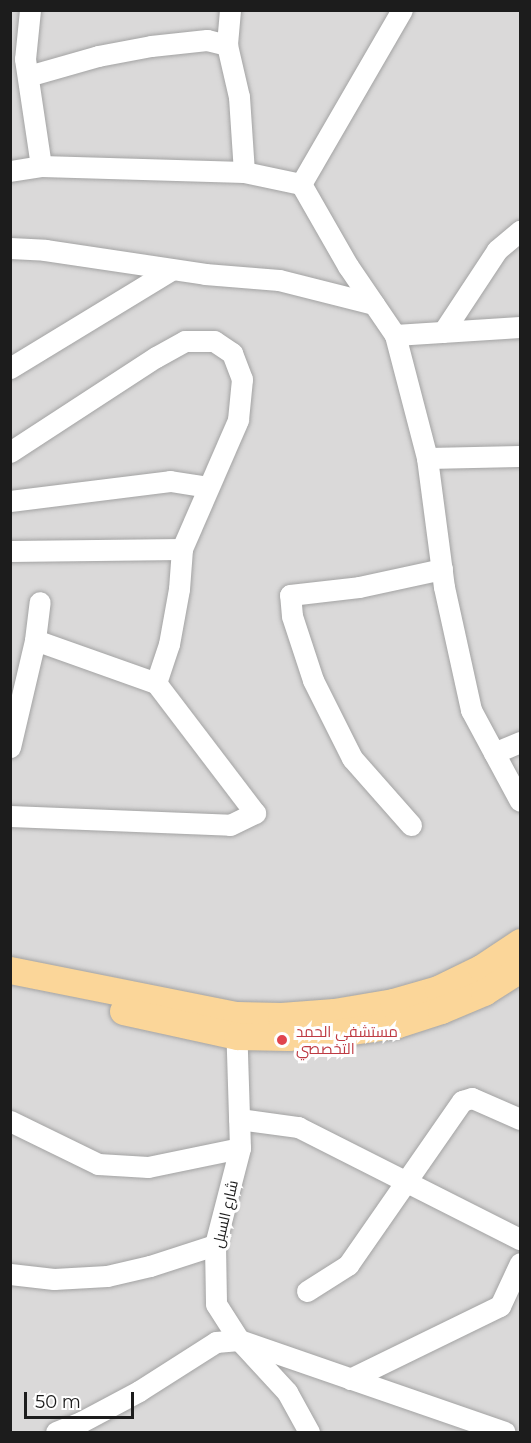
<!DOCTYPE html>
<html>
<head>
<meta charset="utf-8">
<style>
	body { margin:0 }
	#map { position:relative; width:531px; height:1443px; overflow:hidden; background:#edeae1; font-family:Montserrat,Cairo,sans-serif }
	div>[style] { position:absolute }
	.residential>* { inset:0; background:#dad9d9; transform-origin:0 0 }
	.roads { filter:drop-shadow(0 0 2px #a3a3a3) drop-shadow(0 0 2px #a3a3a3) }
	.minor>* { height:21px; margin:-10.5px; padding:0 10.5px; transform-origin:10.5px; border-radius:10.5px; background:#fff }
	.major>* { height:27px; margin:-13.5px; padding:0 13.5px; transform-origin:13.5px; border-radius:13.5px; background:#fbd699 }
	.dots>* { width:16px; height:16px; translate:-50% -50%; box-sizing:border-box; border:3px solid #fff; border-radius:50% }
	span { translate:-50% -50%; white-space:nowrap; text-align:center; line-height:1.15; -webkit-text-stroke:6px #fff; paint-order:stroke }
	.health-label { font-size:15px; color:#be3a42 }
	.left { translate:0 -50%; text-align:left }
	.street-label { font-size:15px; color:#1c1c1c }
	.frame { position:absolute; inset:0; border:12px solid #1c1c1c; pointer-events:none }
	.scale { position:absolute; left:24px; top:1392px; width:110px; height:27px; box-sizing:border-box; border:3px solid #1c1c1c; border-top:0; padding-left:8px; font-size:18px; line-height:21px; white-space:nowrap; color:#1c1c1c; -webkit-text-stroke:4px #fff; paint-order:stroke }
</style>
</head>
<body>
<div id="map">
	<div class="residential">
		<div style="left:11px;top:11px;width:509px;height:1421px"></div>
	</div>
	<div class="roads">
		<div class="minor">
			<div style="left:30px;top:10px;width:49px;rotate:95.8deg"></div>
			<div style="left:25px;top:59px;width:108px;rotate:81.5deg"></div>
			<div style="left:230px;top:10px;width:35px;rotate:95deg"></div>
			<div style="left:227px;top:45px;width:53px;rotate:77deg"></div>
			<div style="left:239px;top:97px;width:75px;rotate:86.2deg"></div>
			<div style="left:28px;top:76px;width:73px;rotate:-15.9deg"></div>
			<div style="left:98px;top:56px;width:54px;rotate:-10.7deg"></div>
			<div style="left:151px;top:46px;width:56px;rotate:-6.1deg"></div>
			<div style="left:207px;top:40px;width:21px;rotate:14deg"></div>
			<div style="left:10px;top:171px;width:31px;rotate:-9deg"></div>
			<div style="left:41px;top:166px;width:203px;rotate:1.7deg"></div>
			<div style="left:244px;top:172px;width:58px;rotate:11.9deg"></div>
			<div style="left:301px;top:184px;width:95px;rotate:60.2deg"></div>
			<div style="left:348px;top:266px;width:83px;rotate:55.7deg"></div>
			<div style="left:395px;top:335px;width:127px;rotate:75.4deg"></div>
			<div style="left:427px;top:458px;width:130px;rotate:82.5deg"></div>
			<div style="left:444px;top:587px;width:126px;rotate:77.6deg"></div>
			<div style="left:471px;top:710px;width:103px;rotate:61.7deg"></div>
			<div style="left:301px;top:184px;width:201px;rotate:-59.9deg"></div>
			<div style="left:10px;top:248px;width:35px;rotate:3deg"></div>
			<div style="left:45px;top:250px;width:162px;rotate:8.5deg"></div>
			<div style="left:205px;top:274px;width:74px;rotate:4.6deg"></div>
			<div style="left:279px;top:280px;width:98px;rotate:14.2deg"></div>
			<div style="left:443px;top:332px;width:98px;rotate:-56.6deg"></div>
			<div style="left:497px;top:250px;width:30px;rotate:-40deg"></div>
			<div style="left:395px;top:335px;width:125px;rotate:-3.7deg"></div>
			<div style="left:10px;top:368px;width:188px;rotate:-31.3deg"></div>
			<div style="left:10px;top:452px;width:174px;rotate:-33.1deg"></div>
			<div style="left:156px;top:357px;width:33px;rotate:-29deg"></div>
			<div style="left:185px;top:341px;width:29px"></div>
			<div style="left:214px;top:341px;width:22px;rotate:34deg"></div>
			<div style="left:232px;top:353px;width:28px;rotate:69deg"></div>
			<div style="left:242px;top:379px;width:41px;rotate:95.6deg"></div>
			<div style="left:238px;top:420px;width:141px;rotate:113.5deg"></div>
			<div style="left:427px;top:458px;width:93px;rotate:-1.2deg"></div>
			<div style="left:10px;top:501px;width:161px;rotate:-7.1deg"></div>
			<div style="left:170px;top:481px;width:38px;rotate:9deg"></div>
			<div style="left:10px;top:551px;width:172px;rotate:-0.7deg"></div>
			<div style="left:182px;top:549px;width:40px;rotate:94.3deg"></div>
			<div style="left:179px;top:589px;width:56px;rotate:100.3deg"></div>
			<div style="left:169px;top:644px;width:41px;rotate:108.4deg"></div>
			<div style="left:156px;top:683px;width:128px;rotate:-160.4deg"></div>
			<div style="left:10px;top:747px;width:110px;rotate:-76.8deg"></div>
			<div style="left:35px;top:640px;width:38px;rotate:-83deg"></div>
			<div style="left:494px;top:753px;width:28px;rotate:-23deg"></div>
			<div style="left:10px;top:816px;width:220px;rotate:2.3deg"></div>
			<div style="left:230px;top:825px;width:28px;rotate:-26deg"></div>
			<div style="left:255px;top:813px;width:163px;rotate:-127.3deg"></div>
			<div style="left:411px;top:825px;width:89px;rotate:-131.4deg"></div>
			<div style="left:352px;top:758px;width:87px;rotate:-116.6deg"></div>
			<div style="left:313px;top:680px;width:67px;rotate:-108.2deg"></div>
			<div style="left:292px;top:616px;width:21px;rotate:-95deg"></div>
			<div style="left:290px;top:595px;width:69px;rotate:-6.6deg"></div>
			<div style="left:359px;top:587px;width:85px;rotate:-12.2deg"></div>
			<div style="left:236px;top:1021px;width:127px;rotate:88.2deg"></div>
			<div style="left:240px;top:1148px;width:100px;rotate:104.5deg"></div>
			<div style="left:215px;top:1245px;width:59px;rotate:89deg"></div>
			<div style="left:216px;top:1304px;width:43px;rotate:57.4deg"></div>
			<div style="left:239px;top:1340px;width:71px;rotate:47.3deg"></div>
			<div style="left:287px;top:1392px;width:46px;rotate:61.2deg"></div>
			<div style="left:239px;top:1119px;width:60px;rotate:7.7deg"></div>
			<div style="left:298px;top:1127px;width:249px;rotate:26.8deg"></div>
			<div style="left:10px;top:1121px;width:98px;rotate:26deg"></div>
			<div style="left:98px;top:1164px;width:50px;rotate:3.4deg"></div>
			<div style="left:148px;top:1167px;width:94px;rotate:-11.7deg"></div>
			<div style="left:10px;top:1274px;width:44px;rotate:6.5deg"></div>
			<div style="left:54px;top:1279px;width:53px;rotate:-3.2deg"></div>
			<div style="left:107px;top:1276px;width:44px;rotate:-13.1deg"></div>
			<div style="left:150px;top:1266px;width:68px;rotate:-17.9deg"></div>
			<div style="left:307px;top:1291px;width:49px;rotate:-32.4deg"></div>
			<div style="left:348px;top:1265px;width:200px;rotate:-55.2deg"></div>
			<div style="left:462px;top:1101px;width:10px;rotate:-17deg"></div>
			<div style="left:472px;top:1098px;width:52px;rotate:23.6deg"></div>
			<div style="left:350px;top:1379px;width:167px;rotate:-26deg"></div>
			<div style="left:500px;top:1306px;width:47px;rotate:-65.1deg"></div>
			<div style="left:56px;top:1432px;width:27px;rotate:-22deg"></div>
			<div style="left:81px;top:1422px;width:66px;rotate:-28.1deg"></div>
			<div style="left:139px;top:1391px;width:91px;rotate:-32.5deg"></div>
			<div style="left:216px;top:1342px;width:23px;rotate:-5deg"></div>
			<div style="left:239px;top:1340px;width:281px;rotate:19.1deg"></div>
		</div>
		<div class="major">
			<div style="left:10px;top:970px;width:230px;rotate:11.3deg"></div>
			<div style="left:236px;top:1015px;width:45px;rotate:1.3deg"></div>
			<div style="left:281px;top:1016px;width:53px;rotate:-4.3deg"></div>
			<div style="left:334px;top:1012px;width:60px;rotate:-9.6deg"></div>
			<div style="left:393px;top:1002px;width:47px;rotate:-16.1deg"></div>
			<div style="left:438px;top:989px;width:48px;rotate:-26deg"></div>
			<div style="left:481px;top:968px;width:47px;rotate:-33.7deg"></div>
			<div style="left:123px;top:1011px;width:117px;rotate:12.4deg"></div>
			<div style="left:237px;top:1036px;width:51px;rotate:1.1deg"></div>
			<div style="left:288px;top:1037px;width:48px;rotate:-4.8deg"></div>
			<div style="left:336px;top:1033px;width:60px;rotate:-7.7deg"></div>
			<div style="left:395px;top:1025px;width:48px;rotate:-18.1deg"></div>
			<div style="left:441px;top:1010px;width:47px;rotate:-22.7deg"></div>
			<div style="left:484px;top:992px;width:43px;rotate:-32.6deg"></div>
		</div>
	</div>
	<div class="dots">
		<div style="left:282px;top:1040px;background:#e0444e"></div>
	</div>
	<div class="health-label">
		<span class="left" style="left:296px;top:1040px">مستشفى الحمد<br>التخصصي</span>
	</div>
	<div class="street-label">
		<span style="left:225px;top:1214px;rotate:-77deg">شارع السبل</span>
	</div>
	<div class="frame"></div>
	<div class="scale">50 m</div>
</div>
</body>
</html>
